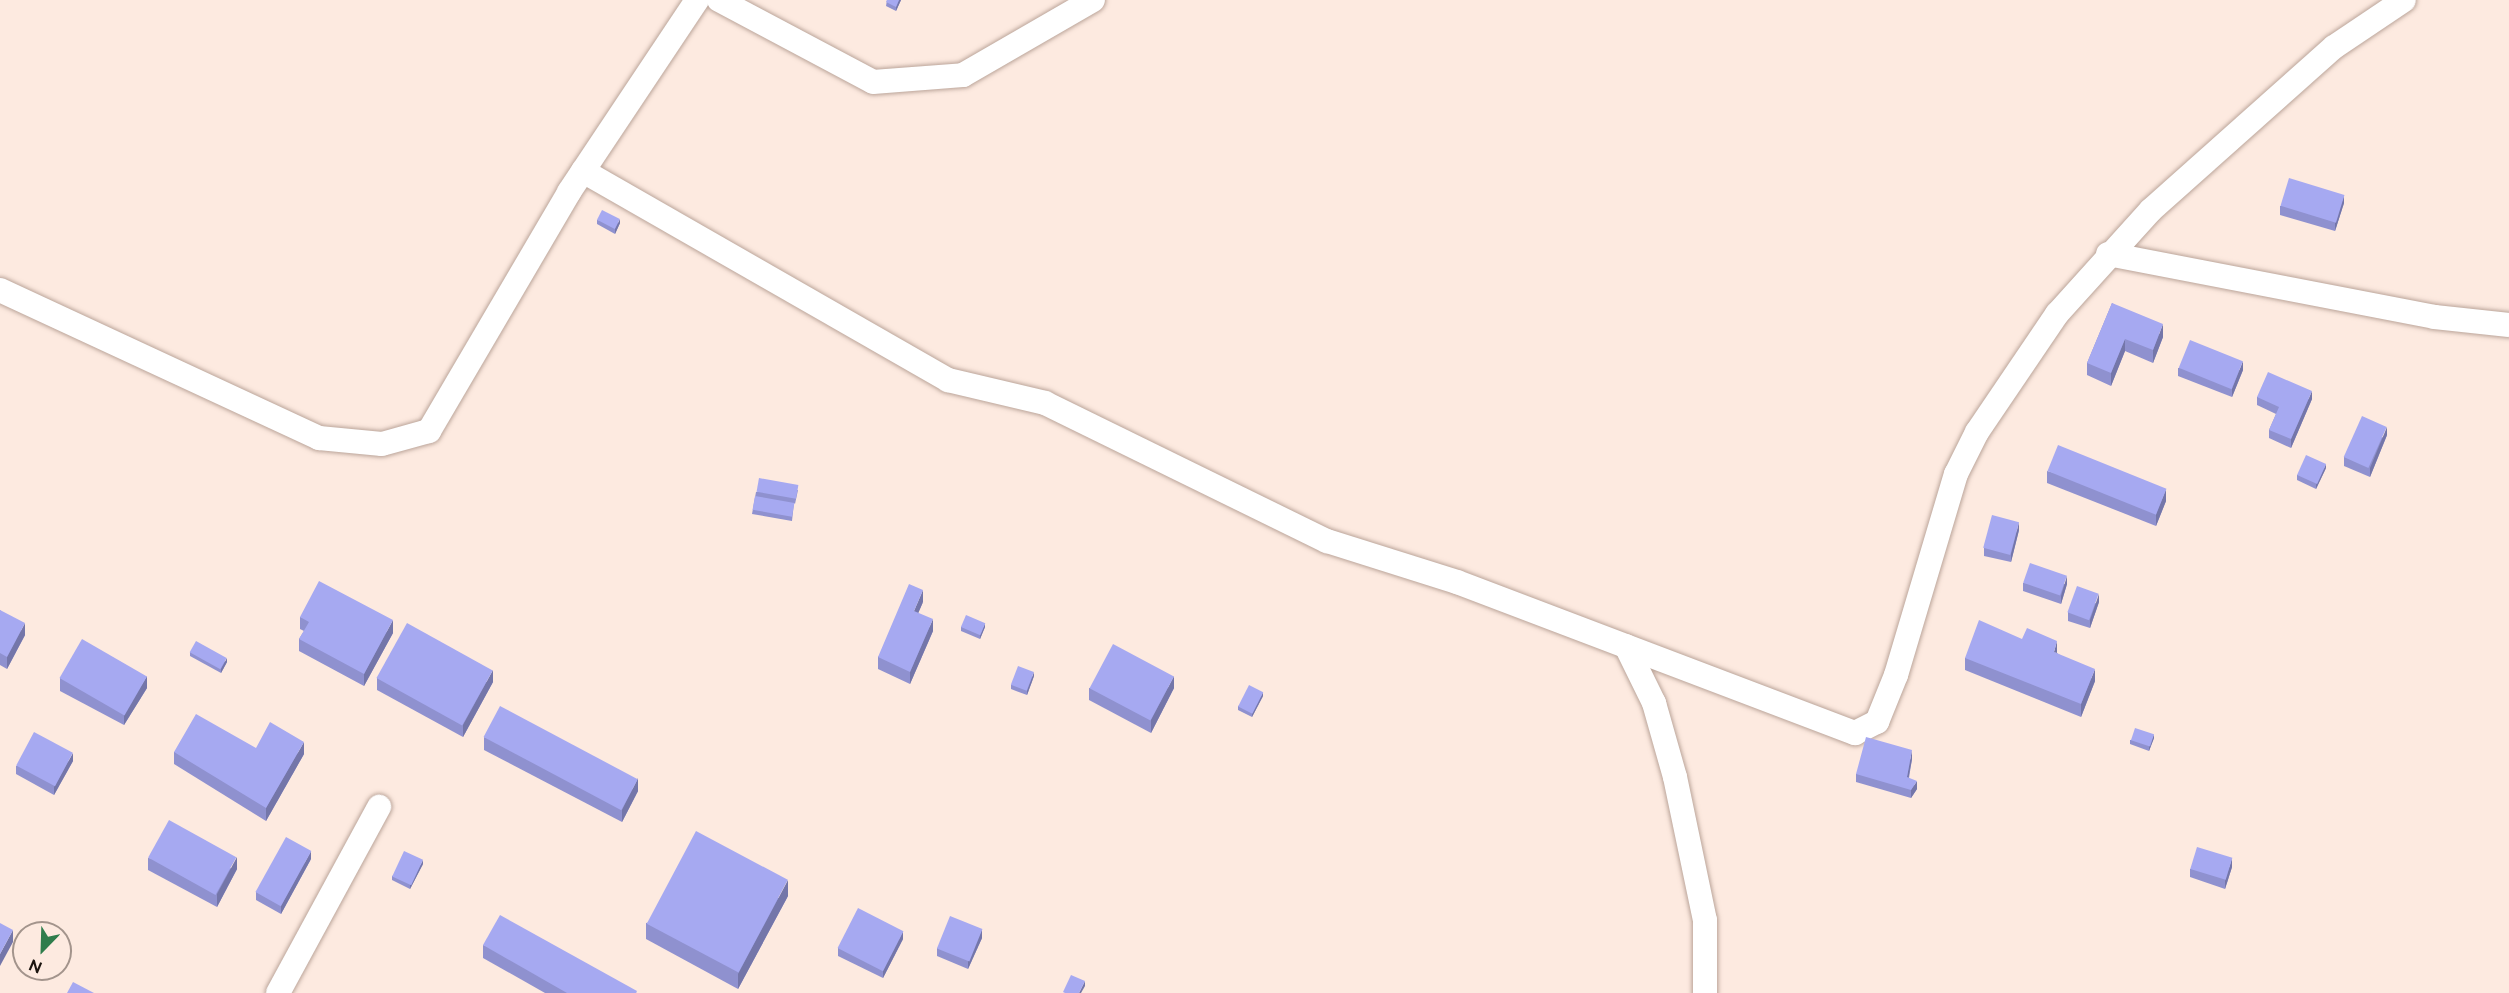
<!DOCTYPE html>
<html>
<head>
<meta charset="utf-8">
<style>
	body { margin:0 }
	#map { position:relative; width:2509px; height:993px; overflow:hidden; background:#fdeae0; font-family:Raleway,sans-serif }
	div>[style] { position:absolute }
	.roads { filter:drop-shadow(0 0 2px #bba59a) drop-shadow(0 0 2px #bba59a) }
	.minor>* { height:24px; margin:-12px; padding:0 12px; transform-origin:12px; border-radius:12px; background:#fff }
	.wall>* { inset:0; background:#8f91cf }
	.shaded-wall>* { inset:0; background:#7476a9 }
	.building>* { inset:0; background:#a6a9f1; transform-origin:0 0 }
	span { translate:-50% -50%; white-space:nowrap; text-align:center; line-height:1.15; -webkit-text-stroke:4.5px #fdeae0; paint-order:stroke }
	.north { position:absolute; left:12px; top:921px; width:60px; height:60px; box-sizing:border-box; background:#fdeae0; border:2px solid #a3948c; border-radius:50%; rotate:203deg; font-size:16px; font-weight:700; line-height:24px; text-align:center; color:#1b140f }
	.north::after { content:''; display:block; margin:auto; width:21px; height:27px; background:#2f7d4c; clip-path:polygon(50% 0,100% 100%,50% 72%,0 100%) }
</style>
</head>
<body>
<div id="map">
	<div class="roads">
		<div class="minor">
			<div style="left:719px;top:0;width:174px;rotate:28deg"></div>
			<div style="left:873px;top:82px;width:90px;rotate:-4.4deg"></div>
			<div style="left:963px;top:75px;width:150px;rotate:-30deg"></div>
			<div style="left:583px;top:171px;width:421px;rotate:29.8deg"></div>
			<div style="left:948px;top:380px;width:100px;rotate:13.3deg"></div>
			<div style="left:1045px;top:403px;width:314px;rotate:26.1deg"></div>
			<div style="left:1327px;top:541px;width:136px;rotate:17.5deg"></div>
			<div style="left:1457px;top:582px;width:426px;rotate:20.8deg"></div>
			<div style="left:1855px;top:733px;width:25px;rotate:-27deg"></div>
			<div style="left:1877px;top:722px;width:51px;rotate:-68deg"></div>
			<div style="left:1896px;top:675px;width:210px;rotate:-73.4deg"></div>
			<div style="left:1956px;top:474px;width:47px;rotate:-63.4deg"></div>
			<div style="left:1977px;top:432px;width:143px;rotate:-55.9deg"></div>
			<div style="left:2057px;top:314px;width:140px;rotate:-47.9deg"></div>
			<div style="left:2151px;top:210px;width:245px;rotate:-41.7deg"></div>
			<div style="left:2334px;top:47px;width:84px;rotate:-33.9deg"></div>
			<div style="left:2108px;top:254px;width:333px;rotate:10.9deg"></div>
			<div style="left:2435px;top:317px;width:74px;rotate:6.2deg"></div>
			<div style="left:0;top:290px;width:352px;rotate:24.9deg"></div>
			<div style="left:319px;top:438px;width:63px;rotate:5.4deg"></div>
			<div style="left:382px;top:444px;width:49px;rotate:-15.5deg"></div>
			<div style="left:429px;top:431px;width:277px;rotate:-59.6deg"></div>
			<div style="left:569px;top:192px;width:231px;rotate:-56.3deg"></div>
			<div style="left:1626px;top:646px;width:64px;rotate:63.8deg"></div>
			<div style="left:1654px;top:703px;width:77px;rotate:74.2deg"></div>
			<div style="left:1675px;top:777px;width:146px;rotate:78.2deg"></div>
			<div style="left:1705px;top:920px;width:73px;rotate:90deg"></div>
			<div style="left:278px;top:993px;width:212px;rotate:-61.5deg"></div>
		</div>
	</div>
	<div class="wall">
		<div style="clip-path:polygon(887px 0,901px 0,896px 11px,886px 6px)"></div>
		<div style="clip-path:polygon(2344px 203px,2335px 231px,2280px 215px,2280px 206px)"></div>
		<div style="clip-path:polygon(597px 220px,620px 223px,615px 234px,597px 224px)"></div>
		<div style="clip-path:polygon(2112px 303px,2163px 337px,2153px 363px,2125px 351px,2111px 386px,2087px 375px,2087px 363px)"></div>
		<div style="clip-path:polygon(2178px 368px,2243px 370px,2232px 397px,2178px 376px)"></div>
		<div style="clip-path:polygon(2257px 397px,2312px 399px,2291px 448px,2269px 438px,2269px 430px,2276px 414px,2257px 405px)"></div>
		<div style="clip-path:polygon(2387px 435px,2370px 477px,2344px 466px,2344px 457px)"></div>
		<div style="clip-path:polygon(2326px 468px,2316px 489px,2297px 480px,2297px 475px)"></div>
		<div style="clip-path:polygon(2047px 471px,2166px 501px,2156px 526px,2047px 483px)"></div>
		<div style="clip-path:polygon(798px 490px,795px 504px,794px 503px,792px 521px,752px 514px,756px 492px)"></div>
		<div style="clip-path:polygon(2019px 530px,2011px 562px,1984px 556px,1984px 548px)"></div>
		<div style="clip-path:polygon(2023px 583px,2067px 584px,2061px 604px,2023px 591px)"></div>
		<div style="clip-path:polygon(923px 602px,918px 613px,933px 631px,910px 684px,878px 669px,878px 657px)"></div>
		<div style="clip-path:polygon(2099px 602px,2090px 628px,2068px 621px,2068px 612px)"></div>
		<div style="clip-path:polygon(0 610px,25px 635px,7px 669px,0 665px)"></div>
		<div style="clip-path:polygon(300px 617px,393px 633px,364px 686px,299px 651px,299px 639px,304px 631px,300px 629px)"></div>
		<div style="clip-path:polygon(961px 627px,985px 627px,980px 639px,961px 631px)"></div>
		<div style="clip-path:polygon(2022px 639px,2057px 653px,2095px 681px,2081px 717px,1965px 670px,1965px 658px)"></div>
		<div style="clip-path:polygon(190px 652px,227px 662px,221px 673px,190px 656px)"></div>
		<div style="clip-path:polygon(1034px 676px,1027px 695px,1011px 689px,1011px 685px)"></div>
		<div style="clip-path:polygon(60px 678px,147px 688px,124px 725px,60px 691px)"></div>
		<div style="clip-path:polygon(377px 678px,493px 682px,463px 737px,377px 690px)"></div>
		<div style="clip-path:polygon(1089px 688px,1174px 688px,1151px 733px,1089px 700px)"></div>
		<div style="clip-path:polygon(1263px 696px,1252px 717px,1238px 710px,1238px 706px)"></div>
		<div style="clip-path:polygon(484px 737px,638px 791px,622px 822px,484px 750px)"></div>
		<div style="clip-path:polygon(2154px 738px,2149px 751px,2130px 744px,2130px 740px)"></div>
		<div style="clip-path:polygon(256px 748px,304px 754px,266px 821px,174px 764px,174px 752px)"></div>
		<div style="clip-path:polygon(1912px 759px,1909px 778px,1917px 789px,1911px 798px,1856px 782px,1856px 774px)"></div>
		<div style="clip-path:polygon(73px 761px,54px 795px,16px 774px,16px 766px)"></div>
		<div style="clip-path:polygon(148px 858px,237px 869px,217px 907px,148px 870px)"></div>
		<div style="clip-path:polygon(311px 859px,281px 914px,256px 900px,256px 892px)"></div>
		<div style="clip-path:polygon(423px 864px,410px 889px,392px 880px,392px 876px)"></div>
		<div style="clip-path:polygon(2232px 867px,2225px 889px,2190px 877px,2190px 869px)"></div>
		<div style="clip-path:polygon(788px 896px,738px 989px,646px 939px,646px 923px)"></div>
		<div style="clip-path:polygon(982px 938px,968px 969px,937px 956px,937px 948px)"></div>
		<div style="clip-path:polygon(903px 939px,883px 978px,838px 956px,838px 948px)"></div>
		<div style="clip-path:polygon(483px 945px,637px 993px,545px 993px,483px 958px)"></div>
	</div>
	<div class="shaded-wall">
		<div style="clip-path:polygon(899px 0,901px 0,896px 11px,896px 7px)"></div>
		<div style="clip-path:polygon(2344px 195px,2344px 203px,2335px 231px,2335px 223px)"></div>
		<div style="clip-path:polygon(620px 219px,620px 223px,615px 234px,615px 229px)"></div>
		<div style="clip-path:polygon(2163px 324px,2163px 337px,2153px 363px,2153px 350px)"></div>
		<div style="clip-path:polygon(2125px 339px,2125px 351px,2111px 386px,2111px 373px)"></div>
		<div style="clip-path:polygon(2243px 361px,2243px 370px,2232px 397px,2232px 389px)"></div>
		<div style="clip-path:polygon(2312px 391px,2312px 399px,2291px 448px,2291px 439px)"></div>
		<div style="clip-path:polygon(2387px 427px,2387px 435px,2370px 477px,2370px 468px)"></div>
		<div style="clip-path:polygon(2326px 464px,2326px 468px,2316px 489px,2316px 485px)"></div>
		<div style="clip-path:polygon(2166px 489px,2166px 501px,2156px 526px,2156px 514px)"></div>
		<div style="clip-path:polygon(2019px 522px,2019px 530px,2011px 562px,2011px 554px)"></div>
		<div style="clip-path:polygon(2067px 576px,2067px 584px,2061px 604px,2061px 596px)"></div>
		<div style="clip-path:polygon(923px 590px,923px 602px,914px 623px,914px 611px)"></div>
		<div style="clip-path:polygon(2099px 594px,2099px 602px,2090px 628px,2090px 620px)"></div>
		<div style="clip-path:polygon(933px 619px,933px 631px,910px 684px,910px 672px)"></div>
		<div style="clip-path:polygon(393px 620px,393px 633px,364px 686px,364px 674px)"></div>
		<div style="clip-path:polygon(25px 623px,25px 635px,7px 669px,7px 657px)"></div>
		<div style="clip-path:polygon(985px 623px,985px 627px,980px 639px,980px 635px)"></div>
		<div style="clip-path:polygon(2057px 641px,2057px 653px,2054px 652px)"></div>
		<div style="clip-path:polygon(227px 658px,227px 662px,221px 673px,221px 669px)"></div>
		<div style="clip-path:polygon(2095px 669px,2095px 681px,2081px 717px,2081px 704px)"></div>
		<div style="clip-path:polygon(493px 670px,493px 682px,463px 737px,463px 725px)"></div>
		<div style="clip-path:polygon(1034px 672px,1034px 676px,1027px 695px,1027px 691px)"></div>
		<div style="clip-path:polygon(147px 676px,147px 688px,124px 725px,124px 713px)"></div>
		<div style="clip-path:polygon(1174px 676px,1174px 688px,1151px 733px,1151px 720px)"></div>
		<div style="clip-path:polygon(1263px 692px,1263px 696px,1252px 717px,1252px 713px)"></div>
		<div style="clip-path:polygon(2154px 734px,2154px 738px,2149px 751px,2149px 747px)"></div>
		<div style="clip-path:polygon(304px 742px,304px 754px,266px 821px,266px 808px)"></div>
		<div style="clip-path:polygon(1912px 750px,1912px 759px,1907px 785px,1907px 777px)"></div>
		<div style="clip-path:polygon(73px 753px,73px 761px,54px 795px,54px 787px)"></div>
		<div style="clip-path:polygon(638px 778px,638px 791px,622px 822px,622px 810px)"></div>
		<div style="clip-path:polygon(1917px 781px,1917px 789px,1911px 798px,1911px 790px)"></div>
		<div style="clip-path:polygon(311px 851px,311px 859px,281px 914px,281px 906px)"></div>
		<div style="clip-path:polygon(237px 857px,237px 869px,217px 907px,217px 894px)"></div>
		<div style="clip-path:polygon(2232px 858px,2232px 867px,2225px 889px,2225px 881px)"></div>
		<div style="clip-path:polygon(423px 860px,423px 864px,410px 889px,410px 885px)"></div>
		<div style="clip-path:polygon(788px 880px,788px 896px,738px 989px,738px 974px)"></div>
		<div style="clip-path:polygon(982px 929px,982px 938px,968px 969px,968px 961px)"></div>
		<div style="clip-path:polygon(13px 930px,13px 942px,0 966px,0 954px)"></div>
		<div style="clip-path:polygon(903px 931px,903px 939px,883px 978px,883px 970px)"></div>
		<div style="clip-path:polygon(1085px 981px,1085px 986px,1081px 993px,1079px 993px)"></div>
	</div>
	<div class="building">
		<div style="clip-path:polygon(887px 0,899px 0,896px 7px,886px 2px)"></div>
		<div style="left:2289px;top:178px;width:58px;height:29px;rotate:17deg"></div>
		<div style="left:602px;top:210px;width:20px;height:11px;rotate:27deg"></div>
		<div style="clip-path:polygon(2112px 303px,2163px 324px,2153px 350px,2125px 339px,2111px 373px,2087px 363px)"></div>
		<div style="left:2190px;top:340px;width:57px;height:30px;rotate:22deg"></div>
		<div style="clip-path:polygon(2268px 372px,2312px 391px,2291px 439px,2269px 430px,2279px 407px,2257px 397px)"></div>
		<div style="left:2362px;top:416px;width:27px;height:45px;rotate:24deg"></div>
		<div style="left:2058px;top:445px;width:117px;height:28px;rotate:22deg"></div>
		<div style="left:2306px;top:455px;width:22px;height:22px;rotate:24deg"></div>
		<div style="left:759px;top:478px;width:40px;height:14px;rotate:10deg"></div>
		<div style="left:755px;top:496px;width:40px;height:14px;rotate:10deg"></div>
		<div style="left:1992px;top:515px;width:28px;height:34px;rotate:15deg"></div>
		<div style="left:2030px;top:563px;width:39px;height:21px;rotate:19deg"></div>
		<div style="clip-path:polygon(319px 581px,393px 620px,364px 674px,299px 639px,309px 622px,300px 617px)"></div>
		<div style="clip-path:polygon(909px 584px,923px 590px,914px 611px,933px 619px,910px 672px,878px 657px)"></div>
		<div style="left:2077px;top:586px;width:23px;height:28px;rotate:20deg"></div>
		<div style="clip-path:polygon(0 610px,25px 623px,7px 657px,0 653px)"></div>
		<div style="left:966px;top:615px;width:21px;height:13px;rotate:23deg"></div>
		<div style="clip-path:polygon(1979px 620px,2022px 639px,2027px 628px,2057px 641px,2054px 652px,2095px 669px,2081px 704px,1965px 658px)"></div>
		<div style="left:407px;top:623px;width:98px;height:63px;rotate:29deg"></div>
		<div style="left:82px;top:639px;width:75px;height:45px;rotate:30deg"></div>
		<div style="left:196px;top:641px;width:35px;height:13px;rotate:29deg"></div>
		<div style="left:1113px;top:644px;width:69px;height:50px;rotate:28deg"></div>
		<div style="left:1018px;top:666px;width:17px;height:20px;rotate:21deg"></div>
		<div style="left:1249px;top:685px;width:16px;height:24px;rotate:27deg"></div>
		<div style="left:500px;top:706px;width:156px;height:35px;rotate:28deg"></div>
		<div style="clip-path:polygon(196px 714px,256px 748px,270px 722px,304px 742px,266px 808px,174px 752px)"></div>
		<div style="left:2135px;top:728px;width:20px;height:13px;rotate:18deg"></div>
		<div style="left:34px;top:732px;width:44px;height:38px;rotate:28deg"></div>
		<div style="clip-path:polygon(1866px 737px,1912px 750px,1907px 777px,1917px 781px,1911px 790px,1856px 774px)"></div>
		<div style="left:169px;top:820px;width:77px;height:43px;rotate:29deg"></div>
		<div style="left:696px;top:831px;width:104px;height:105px;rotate:28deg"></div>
		<div style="left:286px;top:837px;width:29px;height:63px;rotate:29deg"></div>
		<div style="left:2197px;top:847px;width:37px;height:23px;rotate:17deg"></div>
		<div style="left:404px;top:851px;width:21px;height:28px;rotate:25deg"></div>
		<div style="left:858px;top:908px;width:51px;height:45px;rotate:27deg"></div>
		<div style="clip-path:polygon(500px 915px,637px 991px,636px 993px,567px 993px,483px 945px)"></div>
		<div style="left:950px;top:916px;width:35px;height:35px;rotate:22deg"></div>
		<div style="clip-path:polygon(0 923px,13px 930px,0 954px)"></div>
		<div style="clip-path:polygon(1071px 975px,1085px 981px,1079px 993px,1065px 993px,1063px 992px)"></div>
		<div style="clip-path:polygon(73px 982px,94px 993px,67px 993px)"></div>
	</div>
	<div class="north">N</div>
</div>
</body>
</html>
